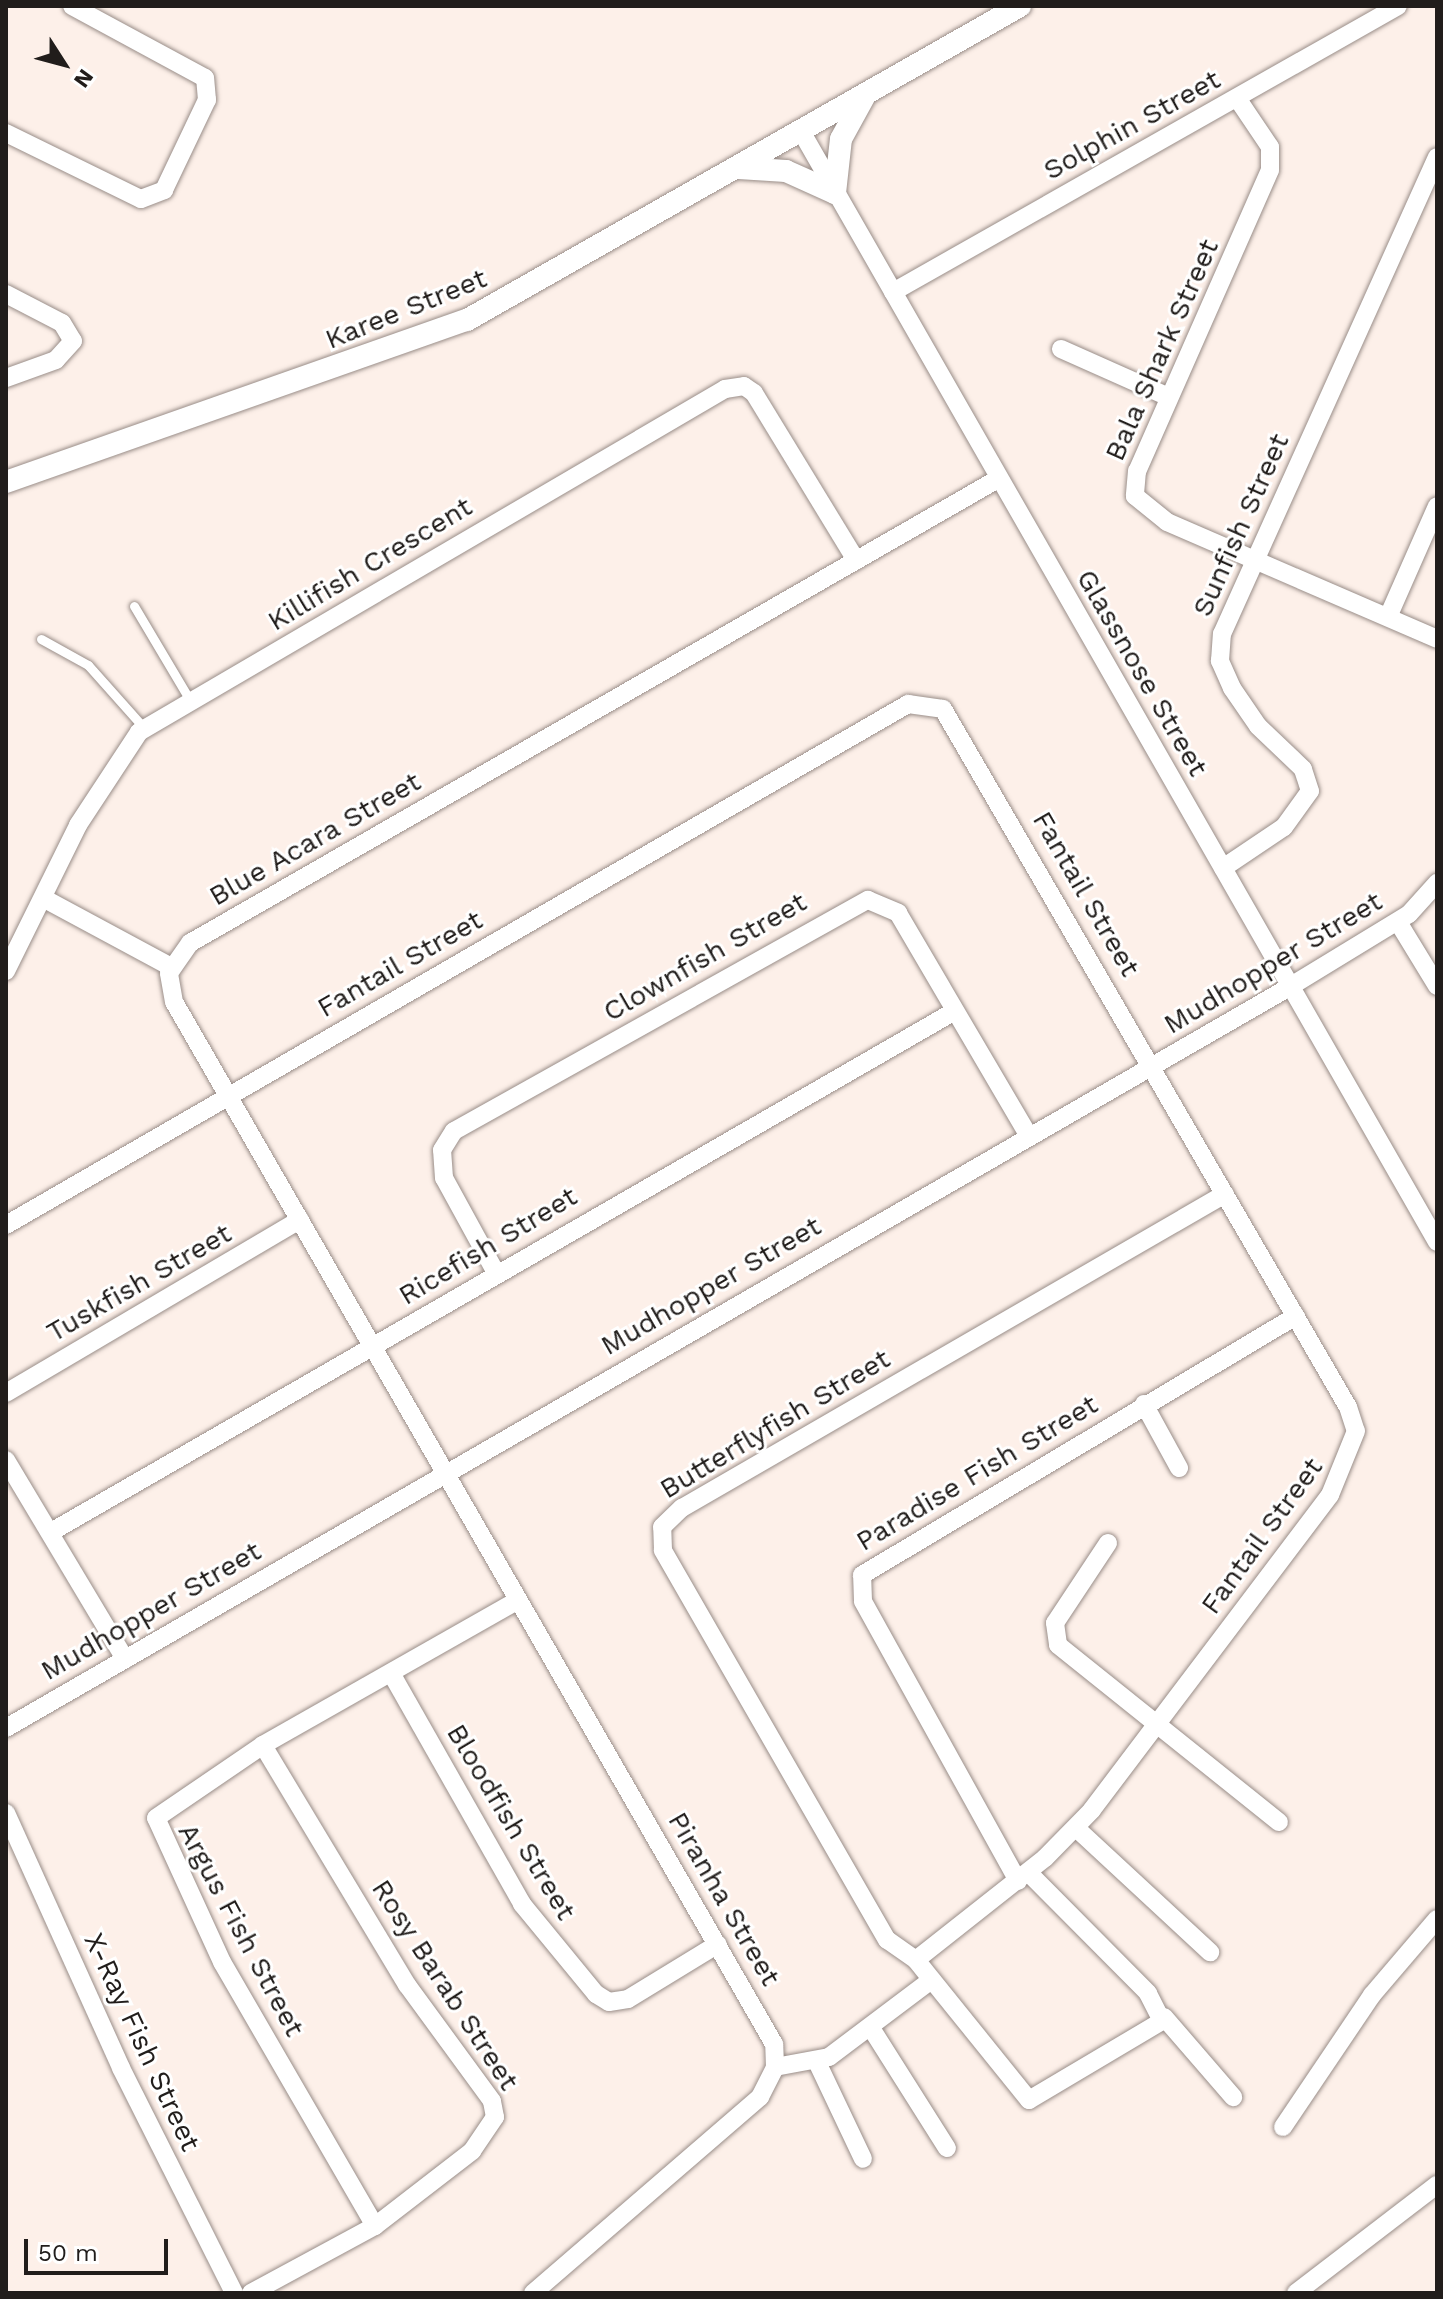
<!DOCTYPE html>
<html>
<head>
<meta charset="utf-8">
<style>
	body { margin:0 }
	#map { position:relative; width:1443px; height:2299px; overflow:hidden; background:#fdf0e9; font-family:"Work Sans",sans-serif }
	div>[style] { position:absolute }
	.roads { filter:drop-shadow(0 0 2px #998d88) drop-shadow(0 0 2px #998d88) }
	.service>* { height:9px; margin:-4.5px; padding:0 4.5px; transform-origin:4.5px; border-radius:4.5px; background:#fff }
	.minor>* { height:18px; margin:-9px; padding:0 9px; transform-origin:9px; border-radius:9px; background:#fff }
	.tertiary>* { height:22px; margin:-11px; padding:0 11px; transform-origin:11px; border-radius:11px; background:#fff }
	span { translate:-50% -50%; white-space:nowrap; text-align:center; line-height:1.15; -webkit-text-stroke:6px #fff; paint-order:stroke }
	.street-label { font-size:28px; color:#211d1b }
	.frame { position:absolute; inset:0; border:8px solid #211d1b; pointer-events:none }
	.north { position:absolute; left:24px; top:24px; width:80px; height:80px; -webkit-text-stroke:6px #fff; paint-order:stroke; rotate:126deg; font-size:22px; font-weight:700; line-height:32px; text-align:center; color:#211d1b }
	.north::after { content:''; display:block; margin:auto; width:28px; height:36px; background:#211d1b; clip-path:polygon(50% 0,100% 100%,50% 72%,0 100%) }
	.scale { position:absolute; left:24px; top:2239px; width:144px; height:36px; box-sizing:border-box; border:4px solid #211d1b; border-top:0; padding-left:10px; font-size:24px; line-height:28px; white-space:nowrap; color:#211d1b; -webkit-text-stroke:6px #fff; paint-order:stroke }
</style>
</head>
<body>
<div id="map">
	<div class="roads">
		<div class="service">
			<div style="left:134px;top:606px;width:112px;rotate:59.3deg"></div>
			<div style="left:41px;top:639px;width:54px;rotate:29deg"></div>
			<div style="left:88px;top:665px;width:86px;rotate:48.3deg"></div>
		</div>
		<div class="minor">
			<div style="left:1237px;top:98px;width:59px;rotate:56deg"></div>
			<div style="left:1270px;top:147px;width:23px;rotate:90deg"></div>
			<div style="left:1270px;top:170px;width:329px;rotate:113.8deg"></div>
			<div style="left:1137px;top:471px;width:25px;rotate:95deg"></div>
			<div style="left:1135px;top:496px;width:41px;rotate:39.1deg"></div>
			<div style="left:1167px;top:522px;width:294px;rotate:23.4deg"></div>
			<div style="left:801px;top:131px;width:1280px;rotate:60.21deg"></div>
			<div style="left:6px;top:133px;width:150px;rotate:26.1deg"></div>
			<div style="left:141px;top:199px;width:25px;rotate:-21deg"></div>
			<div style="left:164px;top:190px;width:100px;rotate:-64.5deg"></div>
			<div style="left:207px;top:100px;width:22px;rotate:-95deg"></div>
			<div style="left:205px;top:78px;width:151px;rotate:-151.6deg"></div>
			<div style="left:893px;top:292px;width:580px;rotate:-29.52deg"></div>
			<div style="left:6px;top:294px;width:63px;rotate:27.4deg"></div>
			<div style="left:62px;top:323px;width:21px;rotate:59deg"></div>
			<div style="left:73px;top:341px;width:25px;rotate:132deg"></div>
			<div style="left:56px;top:360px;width:53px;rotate:160.2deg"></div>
			<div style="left:1061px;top:349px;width:118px;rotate:24deg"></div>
			<div style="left:1388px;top:617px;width:121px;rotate:-66.2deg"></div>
			<div style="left:1223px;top:868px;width:73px;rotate:-33.9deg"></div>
			<div style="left:1284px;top:827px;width:44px;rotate:-54.2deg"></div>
			<div style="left:1310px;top:791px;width:23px;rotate:-108deg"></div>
			<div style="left:1303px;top:769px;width:62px;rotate:-136.3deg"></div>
			<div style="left:1258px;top:726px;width:46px;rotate:-124.4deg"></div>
			<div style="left:1232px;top:688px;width:30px;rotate:-114deg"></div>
			<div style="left:1220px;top:661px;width:27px;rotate:-86deg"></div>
			<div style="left:1222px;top:634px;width:523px;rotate:-65.74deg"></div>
			<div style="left:43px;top:898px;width:145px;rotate:28.3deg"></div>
			<div style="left:1398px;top:922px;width:75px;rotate:58.6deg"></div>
			<div style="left:6px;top:971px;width:163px;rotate:-63.7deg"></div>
			<div style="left:78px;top:825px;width:111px;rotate:-56.7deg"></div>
			<div style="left:139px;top:732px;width:679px;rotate:-30.34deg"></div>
			<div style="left:725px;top:389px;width:19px;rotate:-9deg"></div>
			<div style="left:744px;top:386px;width:12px;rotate:35deg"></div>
			<div style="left:754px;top:393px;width:196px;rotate:58.6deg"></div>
			<div style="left:6px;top:1225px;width:1042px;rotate:-30.01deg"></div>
			<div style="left:908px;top:704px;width:35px;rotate:8deg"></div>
			<div style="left:943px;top:709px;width:807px;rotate:59.88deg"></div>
			<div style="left:1348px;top:1407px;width:25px;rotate:72deg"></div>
			<div style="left:1356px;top:1431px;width:69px;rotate:112.1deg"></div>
			<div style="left:1330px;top:1495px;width:395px;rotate:127.1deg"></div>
			<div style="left:1092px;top:1810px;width:67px;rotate:134.4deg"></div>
			<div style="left:1045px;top:1858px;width:164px;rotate:141.7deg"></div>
			<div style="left:916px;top:1960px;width:35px;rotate:-145deg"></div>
			<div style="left:887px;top:1940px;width:450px;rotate:-119.9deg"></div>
			<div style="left:663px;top:1550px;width:23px;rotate:-92deg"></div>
			<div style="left:662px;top:1527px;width:28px;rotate:-44deg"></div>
			<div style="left:682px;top:1508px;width:627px;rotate:-30.04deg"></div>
			<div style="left:495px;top:1271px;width:106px;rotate:-118.7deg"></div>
			<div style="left:444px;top:1178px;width:28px;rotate:-94deg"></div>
			<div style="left:442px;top:1150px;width:22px;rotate:-58deg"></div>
			<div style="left:454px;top:1131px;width:474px;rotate:-29.2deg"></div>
			<div style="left:868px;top:900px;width:33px;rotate:23deg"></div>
			<div style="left:898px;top:913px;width:257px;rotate:59.6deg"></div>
			<div style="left:6px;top:1393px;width:341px;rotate:-30.5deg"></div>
			<div style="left:1144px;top:1404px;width:73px;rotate:61.3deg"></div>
			<div style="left:6px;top:1460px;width:232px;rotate:59.1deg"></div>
			<div style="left:51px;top:1532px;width:1043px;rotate:-29.96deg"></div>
			<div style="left:1108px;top:1543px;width:96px;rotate:123.5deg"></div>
			<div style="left:1055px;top:1623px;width:22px;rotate:82deg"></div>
			<div style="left:1058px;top:1645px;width:283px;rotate:38.7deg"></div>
			<div style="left:391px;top:1673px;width:266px;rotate:60.4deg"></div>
			<div style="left:522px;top:1904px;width:117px;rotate:50.6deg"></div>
			<div style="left:596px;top:1994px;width:15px;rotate:32deg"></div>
			<div style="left:609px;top:2002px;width:19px;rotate:-9deg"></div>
			<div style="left:628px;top:1999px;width:105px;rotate:-31.4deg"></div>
			<div style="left:6px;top:1728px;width:1484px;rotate:-30deg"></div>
			<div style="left:1291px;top:986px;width:138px;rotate:-31.4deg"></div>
			<div style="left:1409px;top:914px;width:42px;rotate:-47.9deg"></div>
			<div style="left:6px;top:1813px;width:280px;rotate:65.7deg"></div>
			<div style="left:121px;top:2068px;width:252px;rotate:63.3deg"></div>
			<div style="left:1076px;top:1828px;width:183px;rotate:42.8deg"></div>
			<div style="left:1018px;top:1881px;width:320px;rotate:-119deg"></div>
			<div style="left:863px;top:1601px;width:26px;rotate:-92deg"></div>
			<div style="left:862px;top:1575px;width:505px;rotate:-30.83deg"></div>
			<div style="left:916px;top:1960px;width:180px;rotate:51.1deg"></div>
			<div style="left:1029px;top:2100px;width:155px;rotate:-30.7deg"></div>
			<div style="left:1162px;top:2021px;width:31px;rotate:-117deg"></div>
			<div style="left:1148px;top:1993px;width:170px;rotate:-134.8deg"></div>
			<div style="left:1164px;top:2017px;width:106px;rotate:49.2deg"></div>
			<div style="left:871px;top:2028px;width:142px;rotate:57.7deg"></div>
			<div style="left:817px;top:2062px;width:107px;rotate:64.6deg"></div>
			<div style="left:775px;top:2067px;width:55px;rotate:-10.5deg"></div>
			<div style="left:829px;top:2057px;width:128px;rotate:-37deg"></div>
			<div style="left:1283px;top:2127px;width:159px;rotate:-56deg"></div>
			<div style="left:1372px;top:1995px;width:100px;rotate:-49.5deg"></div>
			<div style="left:375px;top:2226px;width:305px;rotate:-120.1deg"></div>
			<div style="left:222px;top:1962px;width:158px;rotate:-114.6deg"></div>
			<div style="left:156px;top:1818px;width:130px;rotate:-34.3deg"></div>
			<div style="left:263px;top:1745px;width:293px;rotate:-29.6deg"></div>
			<div style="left:251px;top:2293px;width:141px;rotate:-28.4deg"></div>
			<div style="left:375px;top:2226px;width:123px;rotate:-37.7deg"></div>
			<div style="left:472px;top:2151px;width:41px;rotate:-55.9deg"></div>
			<div style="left:495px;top:2117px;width:16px;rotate:-101deg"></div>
			<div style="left:492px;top:2101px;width:144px;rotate:-126.2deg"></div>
			<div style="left:407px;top:1985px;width:280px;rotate:-121deg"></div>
			<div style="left:533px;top:2293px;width:300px;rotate:-40.8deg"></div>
			<div style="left:760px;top:2097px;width:34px;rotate:-63deg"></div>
			<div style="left:775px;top:2067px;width:23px;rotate:-92deg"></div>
			<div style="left:774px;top:2044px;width:1202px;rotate:-119.93deg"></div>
			<div style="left:174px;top:1002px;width:29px;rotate:-100deg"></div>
			<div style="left:169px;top:973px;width:37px;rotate:-55deg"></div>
			<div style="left:190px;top:943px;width:932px;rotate:-29.87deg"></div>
			<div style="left:1296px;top:2293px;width:178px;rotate:-37.5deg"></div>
		</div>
		<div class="tertiary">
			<div style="left:739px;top:168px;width:47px;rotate:3.7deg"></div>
			<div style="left:786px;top:171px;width:54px;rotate:24.2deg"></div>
			<div style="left:835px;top:193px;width:54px;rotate:-83.7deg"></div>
			<div style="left:841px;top:139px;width:48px;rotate:-61.3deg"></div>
			<div style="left:6px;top:482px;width:489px;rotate:-19.4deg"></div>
			<div style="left:467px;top:320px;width:636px;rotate:-29.59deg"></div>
		</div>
	</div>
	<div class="street-label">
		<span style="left:1132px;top:125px;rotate:-29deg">Solphin Street</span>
		<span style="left:406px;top:309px;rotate:-22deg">Karee Street</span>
		<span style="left:1162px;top:350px;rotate:-66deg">Bala Shark Street</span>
		<span style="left:1241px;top:525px;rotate:-66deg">Sunfish Street</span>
		<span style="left:370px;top:564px;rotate:-31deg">Killifish Crescent</span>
		<span style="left:1142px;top:673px;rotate:60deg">Glassnose Street</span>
		<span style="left:315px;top:839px;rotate:-30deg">Blue Acara Street</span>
		<span style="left:1086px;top:894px;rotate:60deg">Fantail Street</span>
		<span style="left:705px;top:957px;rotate:-30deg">Clownfish Street</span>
		<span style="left:1273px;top:963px;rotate:-31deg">Mudhopper Street</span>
		<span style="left:400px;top:964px;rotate:-30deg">Fantail Street</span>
		<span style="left:488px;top:1246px;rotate:-31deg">Ricefish Street</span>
		<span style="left:139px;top:1283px;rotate:-30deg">Tuskfish Street</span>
		<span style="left:711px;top:1286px;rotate:-30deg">Mudhopper Street</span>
		<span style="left:775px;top:1424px;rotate:-31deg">Butterflyfish Street</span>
		<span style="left:977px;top:1473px;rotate:-31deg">Paradise Fish Street</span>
		<span style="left:1262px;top:1536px;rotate:-54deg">Fantail Street</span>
		<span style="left:151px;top:1611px;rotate:-30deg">Mudhopper Street</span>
		<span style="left:511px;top:1822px;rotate:59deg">Bloodfish Street</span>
		<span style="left:724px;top:1899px;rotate:60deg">Piranha Street</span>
		<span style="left:241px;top:1930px;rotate:62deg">Argus Fish Street</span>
		<span style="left:445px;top:1985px;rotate:57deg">Rosy Barab Street</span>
		<span style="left:142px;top:2042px;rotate:65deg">X-Ray Fish Street</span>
	</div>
	<div class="frame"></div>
	<div class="north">N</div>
	<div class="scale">50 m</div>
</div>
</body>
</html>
